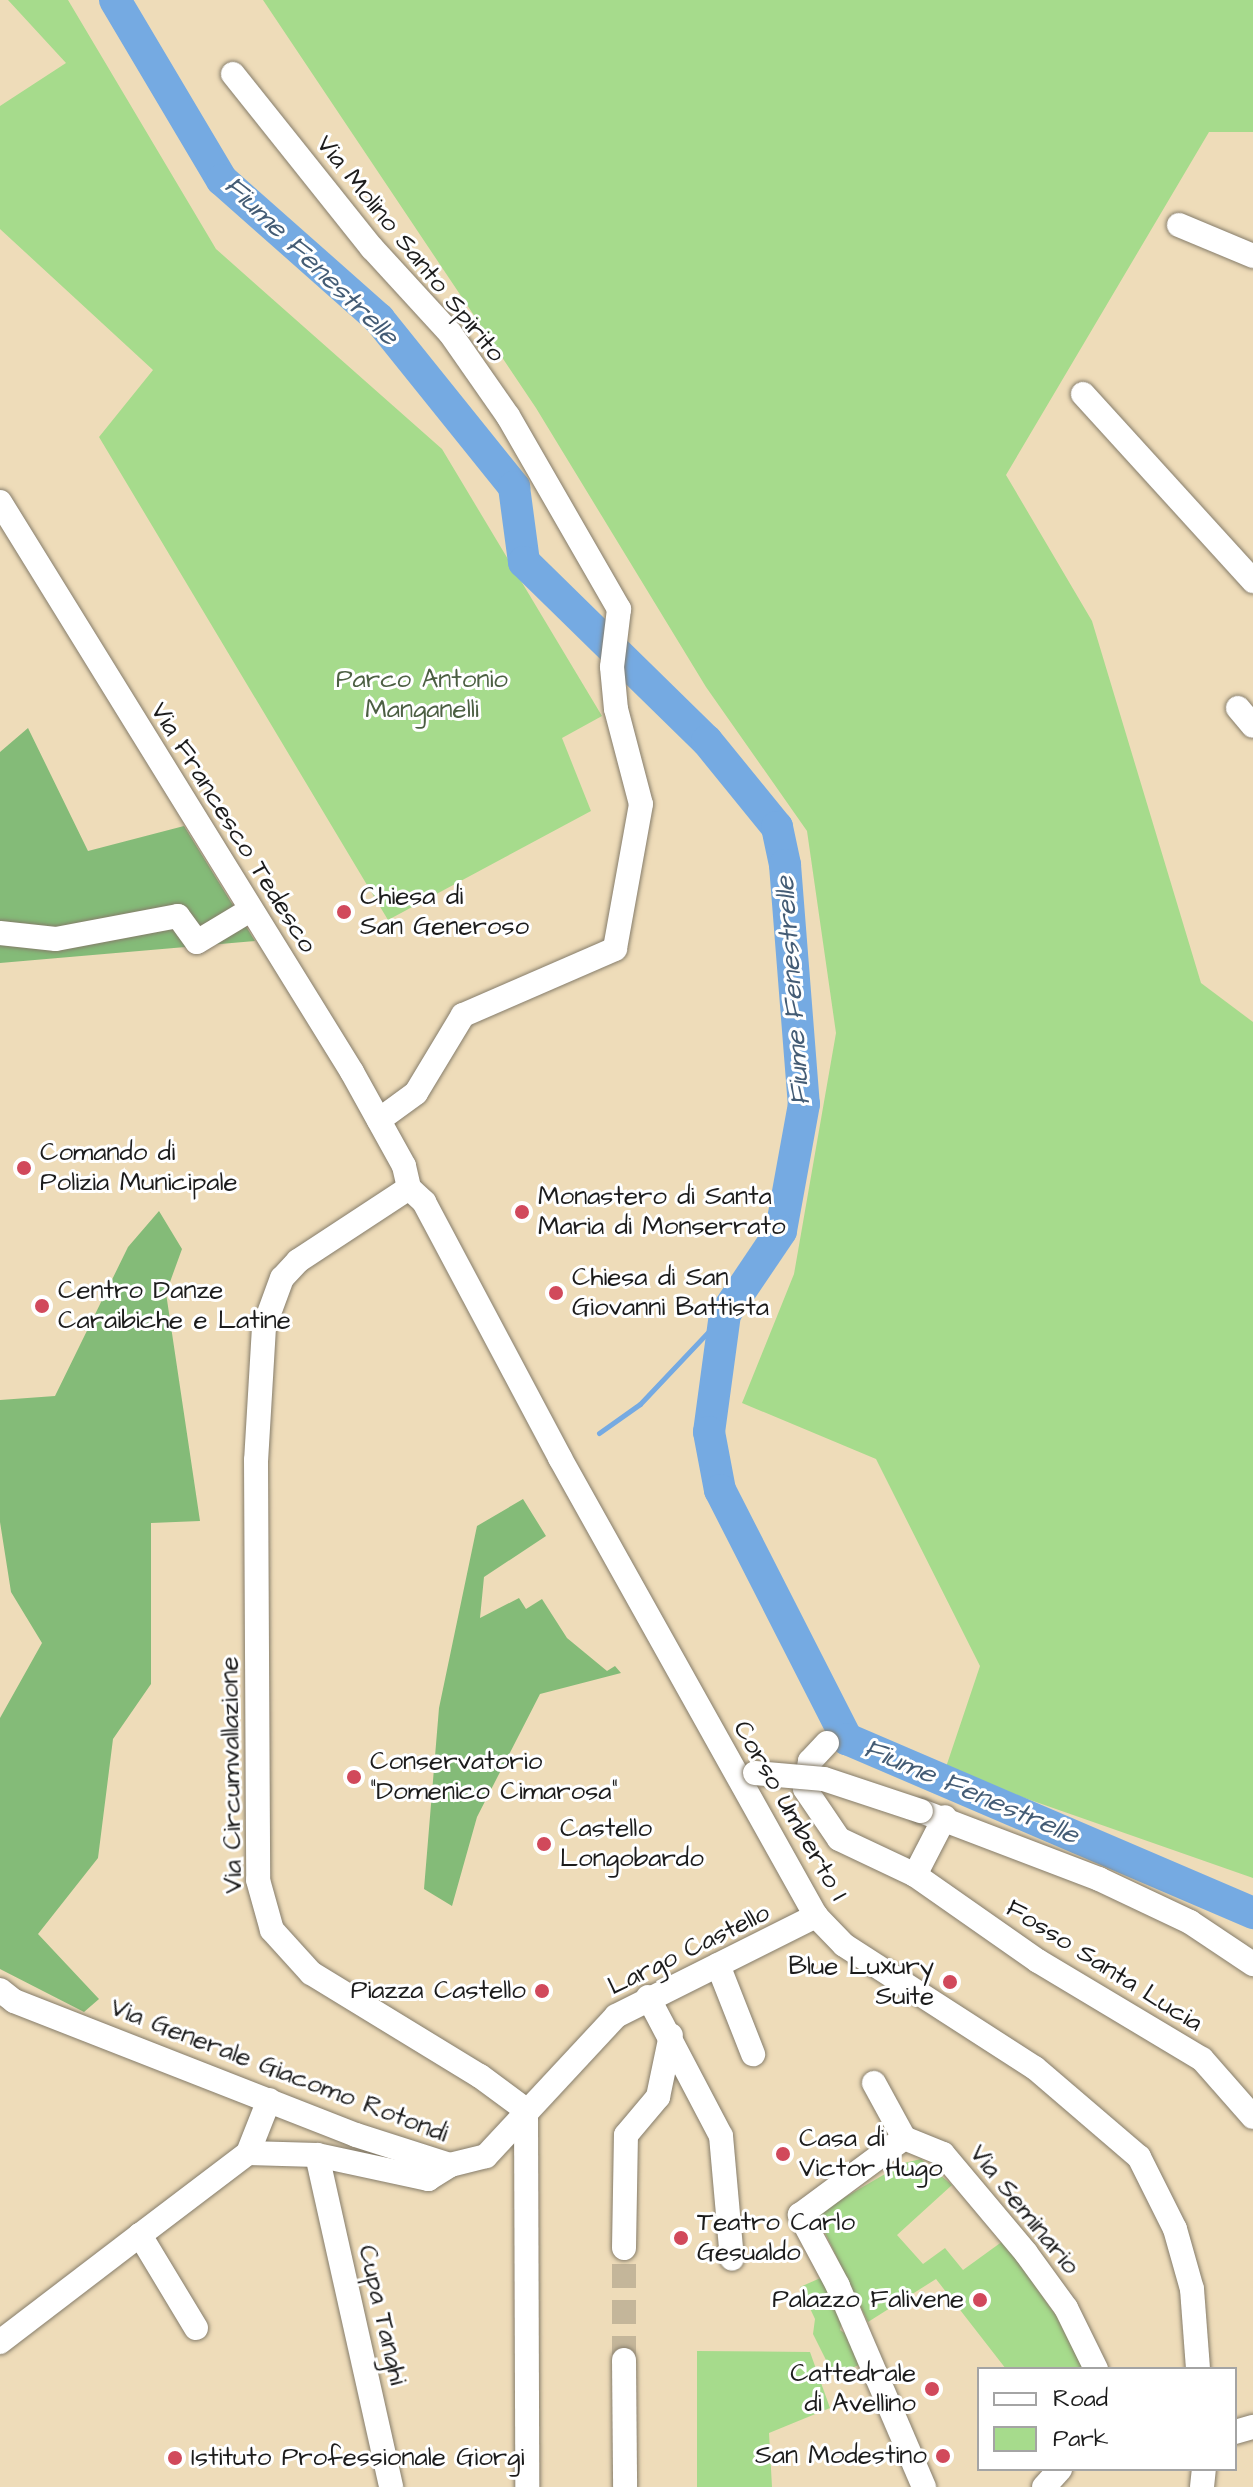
<!DOCTYPE html>
<html>
<head>
<meta charset="utf-8">
<style>
	body { margin:0 }
	#map { position:relative; width:1253px; height:2487px; overflow:hidden; background:#eedcb9; font-family:"Architects Daughter",sans-serif }
	div>[style] { position:absolute }
	.green>* { inset:0; background:#a6db8c }
	.forest>* { inset:0; background:#84bb78 }
	.stream>* { height:5px; margin:-2.5px; padding:0 2.5px; transform-origin:2.5px; border-radius:2.5px; background:#75aae2 }
	.river>* { height:32px; margin:-16px; padding:0 16px; transform-origin:16px; border-radius:16px; background:#75aae2 }
	.minor-tunnel>* { height:24px; margin-top:-12px; transform-origin:0; background:repeating-linear-gradient(90deg,#c4b69a 0 24px,transparent 0 36px) }
	.roads { filter:drop-shadow(0 0 2px #857c6a) drop-shadow(0 0 2px #857c6a) }
	.minor>* { height:24px; margin:-12px; padding:0 12px; transform-origin:12px; border-radius:12px; background:#fff }
	.bridges { filter:drop-shadow(0 0 2px #857c6a) drop-shadow(0 0 2px #857c6a) }
	.minor-bridge>* { height:24px; margin:-12px; padding:0 12px; transform-origin:12px; border-radius:12px; background:#fff }
	.dots>* { width:22px; height:22px; translate:-50% -50%; box-sizing:border-box; border:4px solid #fff; border-radius:50% }
	span { translate:-50% -50%; white-space:nowrap; text-align:center; line-height:1.15; -webkit-text-stroke:6px #fff; paint-order:stroke }
	.street-label { font-size:26px; color:#1c1c1c }
	.park-label { font-size:26px; color:#4c5f43 }
	.poi-label { font-size:26px; color:#1c1c1c }
	.left { translate:0 -50%; text-align:left }
	.right { translate:-100% -50%; text-align:right }
	.water-label { font-size:28px; color:#445c75; font-style:italic }
	.legend { position:absolute; left:977px; top:2367px; width:260px; height:104px; box-sizing:border-box; background:#fff; border:2px solid #a4a4a4; margin:0; padding:10px 14px; list-style:none; font-size:24px; color:#1c1c1c }
	.legend li { display:flex; align-items:center; gap:16px; height:40px }
	.legend b { width:40px; border:2px solid #a4a4a4 }
</style>
</head>
<body>
<div id="map">
	<div class="green">
		<div style="clip-path:polygon(8px 0,68px 0,216px 249px,442px 449px,602px 716px,562px 738px,591px 811px,388px 920px,99px 437px,153px 370px,0 229px,0 106px,66px 63px)"></div>
		<div style="clip-path:polygon(263px 0,1253px 0,1253px 132px,1209px 132px,1006px 475px,1092px 621px,1201px 983px,1253px 1022px,1253px 1878px,945px 1770px,980px 1666px,876px 1459px,742px 1403px,794px 1274px,836px 1033px,807px 831px,706px 687px,536px 408px)"></div>
		<div style="clip-path:polygon(921px 2159px,952px 2185px,897px 2235px,923px 2264px,945px 2248px,963px 2270px,1003px 2241px,1057px 2317px,1083px 2369px,1006px 2369px,936px 2279px,868px 2322px,816px 2214px,904px 2163px)"></div>
		<div style="clip-path:polygon(825px 2276px,842px 2321px,840px 2330px,850px 2337px,861px 2364px,834px 2376px,813px 2334px,815px 2319px,800px 2287px)"></div>
		<div style="clip-path:polygon(697px 2351px,810px 2352px,830px 2408px,769px 2433px,772px 2487px,697px 2487px)"></div>
	</div>
	<div class="forest">
		<div style="clip-path:polygon(28px 728px,88px 851px,184px 826px,255px 941px,0 963px,0 752px)"></div>
		<div style="clip-path:polygon(159px 1211px,182px 1249px,166px 1293px,200px 1521px,151px 1523px,151px 1684px,113px 1739px,98px 1858px,38px 1934px,99px 1999px,84px 2012px,0 1969px,0 1718px,42px 1643px,11px 1592px,0 1522px,0 1400px,55px 1396px,128px 1247px)"></div>
		<div style="clip-path:polygon(523px 1499px,546px 1536px,484px 1577px,480px 1618px,519px 1598px,526px 1609px,542px 1599px,567px 1638px,607px 1671px,615px 1666px,621px 1673px,540px 1694px,477px 1817px,452px 1906px,424px 1889px,439px 1708px,477px 1526px)"></div>
	</div>
	<div class="stream">
		<div style="left:599px;top:1433px;width:50px;rotate:-35.3deg"></div>
		<div style="left:640px;top:1404px;width:124px;rotate:-46.6deg"></div>
	</div>
	<div class="river">
		<div style="left:115px;top:0;width:209px;rotate:59.3deg"></div>
		<div style="left:222px;top:180px;width:210px;rotate:41.5deg"></div>
		<div style="left:379px;top:319px;width:216px;rotate:51.2deg"></div>
		<div style="left:514px;top:487px;width:76px;rotate:82.4deg"></div>
		<div style="left:524px;top:562px;width:256px;rotate:44.4deg"></div>
		<div style="left:707px;top:741px;width:111px;rotate:50.9deg"></div>
		<div style="left:777px;top:827px;width:39px;rotate:78deg"></div>
		<div style="left:785px;top:865px;width:240px;rotate:85.5deg"></div>
		<div style="left:804px;top:1104px;width:129px;rotate:100.3deg"></div>
		<div style="left:781px;top:1231px;width:100px;rotate:124deg"></div>
		<div style="left:725px;top:1314px;width:119px;rotate:97.7deg"></div>
		<div style="left:709px;top:1432px;width:59px;rotate:79.3deg"></div>
		<div style="left:720px;top:1490px;width:280px;rotate:63deg"></div>
		<div style="left:847px;top:1739px;width:442px;rotate:23.2deg"></div>
	</div>
	<div class="minor-tunnel">
		<div style="left:624px;top:2360px;width:112px;rotate:-90deg"></div>
	</div>
	<div class="roads">
		<div class="minor">
			<div style="left:233px;top:74px;width:223px;rotate:51.4deg"></div>
			<div style="left:372px;top:248px;width:115px;rotate:47.5deg"></div>
			<div style="left:450px;top:333px;width:101px;rotate:55.1deg"></div>
			<div style="left:508px;top:416px;width:223px;rotate:60.1deg"></div>
			<div style="left:619px;top:609px;width:58px;rotate:96.9deg"></div>
			<div style="left:612px;top:667px;width:42px;rotate:84.6deg"></div>
			<div style="left:616px;top:709px;width:98px;rotate:75.3deg"></div>
			<div style="left:641px;top:804px;width:147px;rotate:100.2deg"></div>
			<div style="left:615px;top:949px;width:166px;rotate:156.5deg"></div>
			<div style="left:463px;top:1015px;width:91px;rotate:121.1deg"></div>
			<div style="left:416px;top:1093px;width:46px;rotate:143.9deg"></div>
			<div style="left:1179px;top:225px;width:80px;rotate:22.7deg"></div>
			<div style="left:1083px;top:394px;width:253px;rotate:47.7deg"></div>
			<div style="left:0;top:502px;width:670px;rotate:58.3deg"></div>
			<div style="left:352px;top:1072px;width:107px;rotate:61deg"></div>
			<div style="left:404px;top:1166px;width:23px;rotate:77deg"></div>
			<div style="left:1238px;top:708px;width:23px;rotate:50deg"></div>
			<div style="left:0;top:933px;width:56px;rotate:6.1deg"></div>
			<div style="left:56px;top:939px;width:124px;rotate:-10.7deg"></div>
			<div style="left:178px;top:916px;width:32px;rotate:54deg"></div>
			<div style="left:197px;top:942px;width:62px;rotate:-31.1deg"></div>
			<div style="left:409px;top:1188px;width:21px;rotate:43deg"></div>
			<div style="left:424px;top:1202px;width:290px;rotate:62deg"></div>
			<div style="left:560px;top:1458px;width:525px;rotate:60.8deg"></div>
			<div style="left:816px;top:1916px;width:40px;rotate:46deg"></div>
			<div style="left:844px;top:1945px;width:227px;rotate:32.8deg"></div>
			<div style="left:1035px;top:2068px;width:137px;rotate:40.6deg"></div>
			<div style="left:1139px;top:2157px;width:80px;rotate:63.4deg"></div>
			<div style="left:1175px;top:2229px;width:62px;rotate:74.2deg"></div>
			<div style="left:1192px;top:2289px;width:80px;rotate:85.7deg"></div>
			<div style="left:409px;top:1188px;width:133px;rotate:146.7deg"></div>
			<div style="left:298px;top:1261px;width:23px;rotate:133deg"></div>
			<div style="left:282px;top:1278px;width:52px;rotate:110.2deg"></div>
			<div style="left:264px;top:1327px;width:133px;rotate:93.4deg"></div>
			<div style="left:256px;top:1460px;width:420px;rotate:89.7deg"></div>
			<div style="left:258px;top:1880px;width:52px;rotate:74.4deg"></div>
			<div style="left:272px;top:1930px;width:58px;rotate:47.8deg"></div>
			<div style="left:311px;top:1973px;width:198px;rotate:31.4deg"></div>
			<div style="left:480px;top:2076px;width:57px;rotate:36.5deg"></div>
			<div style="left:827px;top:1743px;width:25px;rotate:133deg"></div>
			<div style="left:810px;top:1761px;width:28px;rotate:100deg"></div>
			<div style="left:805px;top:1789px;width:60px;rotate:55.8deg"></div>
			<div style="left:839px;top:1839px;width:84px;rotate:25.3deg"></div>
			<div style="left:915px;top:1875px;width:65px;rotate:-62.7deg"></div>
			<div style="left:921px;top:1811px;width:191px;rotate:20.9deg"></div>
			<div style="left:1099px;top:1879px;width:101px;rotate:25.3deg"></div>
			<div style="left:1190px;top:1922px;width:76px;rotate:33.7deg"></div>
			<div style="left:915px;top:1875px;width:150px;rotate:35deg"></div>
			<div style="left:1038px;top:1961px;width:191px;rotate:30.9deg"></div>
			<div style="left:1202px;top:2059px;width:77px;rotate:48.7deg"></div>
			<div style="left:718px;top:1965px;width:96px;rotate:68.5deg"></div>
			<div style="left:0;top:1990px;width:18px;rotate:38deg"></div>
			<div style="left:14px;top:2001px;width:367px;rotate:21.4deg"></div>
			<div style="left:356px;top:2135px;width:99px;rotate:17.7deg"></div>
			<div style="left:450px;top:2165px;width:37px;rotate:-14deg"></div>
			<div style="left:486px;top:2156px;width:191px;rotate:-47.1deg"></div>
			<div style="left:616px;top:2016px;width:224px;rotate:-26.6deg"></div>
			<div style="left:648px;top:1997px;width:157px;rotate:62.3deg"></div>
			<div style="left:721px;top:2136px;width:123px;rotate:84.9deg"></div>
			<div style="left:874px;top:2083px;width:63px;rotate:61.4deg"></div>
			<div style="left:526px;top:2110px;width:377px;rotate:89.8deg"></div>
			<div style="left:248px;top:2153px;width:69px;rotate:1.7deg"></div>
			<div style="left:317px;top:2155px;width:114px;rotate:12.2deg"></div>
			<div style="left:428px;top:2179px;width:26px;rotate:-32deg"></div>
			<div style="left:317px;top:2155px;width:340px;rotate:77.4deg"></div>
			<div style="left:624px;top:2248px;width:113px;rotate:-89deg"></div>
			<div style="left:626px;top:2135px;width:50px;rotate:-49.9deg"></div>
			<div style="left:658px;top:2097px;width:63px;rotate:-78.2deg"></div>
			<div style="left:196px;top:2328px;width:109px;rotate:-121.1deg"></div>
			<div style="left:140px;top:2235px;width:136px;rotate:-37.2deg"></div>
			<div style="left:248px;top:2153px;width:57px;rotate:-68.4deg"></div>
			<div style="left:0;top:2342px;width:176px;rotate:-37.4deg"></div>
			<div style="left:624px;top:2360px;width:127px;rotate:89.5deg"></div>
			<div style="left:1235px;top:2432px;width:19px;rotate:-16deg"></div>
			<div style="left:924px;top:2487px;width:219px;rotate:-113.2deg"></div>
			<div style="left:838px;top:2286px;width:81px;rotate:-118.2deg"></div>
			<div style="left:800px;top:2215px;width:129px;rotate:-36.5deg"></div>
			<div style="left:904px;top:2138px;width:42px;rotate:22.3deg"></div>
			<div style="left:943px;top:2154px;width:129px;rotate:50deg"></div>
			<div style="left:1026px;top:2253px;width:68px;rotate:54deg"></div>
			<div style="left:1066px;top:2308px;width:68px;rotate:63.8deg"></div>
			<div style="left:1044px;top:2487px;width:24px;rotate:-48deg"></div>
			<div style="left:1202px;top:2487px;width:18px;rotate:-84deg"></div>
		</div>
	</div>
	<div class="bridges">
		<div class="minor-bridge">
			<div style="left:755px;top:1773px;width:69px;rotate:5deg"></div>
			<div style="left:824px;top:1779px;width:102px;rotate:18.3deg"></div>
		</div>
	</div>
	<div class="dots">
		<div style="left:344px;top:912px;background:#d1495b"></div>
		<div style="left:24px;top:1168px;background:#d1495b"></div>
		<div style="left:522px;top:1212px;background:#d1495b"></div>
		<div style="left:556px;top:1293px;background:#d1495b"></div>
		<div style="left:42px;top:1306px;background:#d1495b"></div>
		<div style="left:354px;top:1777px;background:#d1495b"></div>
		<div style="left:544px;top:1844px;background:#d1495b"></div>
		<div style="left:950px;top:1982px;background:#d1495b"></div>
		<div style="left:542px;top:1991px;background:#d1495b"></div>
		<div style="left:783px;top:2154px;background:#d1495b"></div>
		<div style="left:681px;top:2238px;background:#d1495b"></div>
		<div style="left:980px;top:2300px;background:#d1495b"></div>
		<div style="left:932px;top:2389px;background:#d1495b"></div>
		<div style="left:943px;top:2456px;background:#d1495b"></div>
		<div style="left:175px;top:2458px;background:#d1495b"></div>
	</div>
	<div class="street-label">
		<span style="left:410px;top:249px;rotate:51deg">Via Molino Santo Spirito</span>
		<span style="left:233px;top:828px;rotate:58deg">Via Francesco Tedesco</span>
		<span style="left:232px;top:1775px;rotate:-91deg">Via Circumvallazione</span>
		<span style="left:790px;top:1811px;rotate:60deg">Corso Umberto I</span>
		<span style="left:689px;top:1950px;rotate:-26deg">Largo Castello</span>
		<span style="left:1104px;top:1966px;rotate:32deg">Fosso Santa Lucia</span>
		<span style="left:279px;top:2071px;rotate:21deg">Via Generale Giacomo Rotondi</span>
		<span style="left:1024px;top:2210px;rotate:51deg">Via Seminario</span>
		<span style="left:382px;top:2315px;rotate:77deg">Cupa Tanghi</span>
	</div>
	<div class="park-label">
		<span style="left:422px;top:695px">Parco Antonio<br>Manganelli</span>
	</div>
	<div class="poi-label">
		<span class="left" style="left:360px;top:912px">Chiesa di<br>San Generoso</span>
		<span class="left" style="left:40px;top:1168px">Comando di<br>Polizia Municipale</span>
		<span class="left" style="left:538px;top:1212px">Monastero di Santa<br>Maria di Monserrato</span>
		<span class="left" style="left:572px;top:1293px">Chiesa di San<br>Giovanni Battista</span>
		<span class="left" style="left:58px;top:1306px">Centro Danze<br>Caraibiche e Latine</span>
		<span class="left" style="left:370px;top:1777px">Conservatorio<br>"Domenico Cimarosa"</span>
		<span class="left" style="left:560px;top:1844px">Castello<br>Longobardo</span>
		<span class="right" style="left:934px;top:1982px">Blue Luxury<br>Suite</span>
		<span class="right" style="left:526px;top:1991px">Piazza Castello</span>
		<span class="left" style="left:799px;top:2154px">Casa di<br>Victor Hugo</span>
		<span class="left" style="left:697px;top:2238px">Teatro Carlo<br>Gesualdo</span>
		<span class="right" style="left:964px;top:2300px">Palazzo Falivene</span>
		<span class="right" style="left:916px;top:2389px">Cattedrale<br>di Avellino</span>
		<span class="right" style="left:927px;top:2456px">San Modestino</span>
		<span class="left" style="left:191px;top:2458px">Istituto Professionale Giorgi</span>
	</div>
	<div class="water-label">
		<span style="left:311px;top:261px;rotate:44deg">Fiume Fenestrelle</span>
		<span style="left:793px;top:991px;rotate:-94deg">Fiume Fenestrelle</span>
		<span style="left:971px;top:1792px;rotate:23deg">Fiume Fenestrelle</span>
	</div>
	<ul class="legend">
	<li><b style="height:10px;background:#fff"></b>Road</li>
	<li><b style="height:22px;background:#a6db8c"></b>Park</li>
	</ul>
</div>
</body>
</html>
